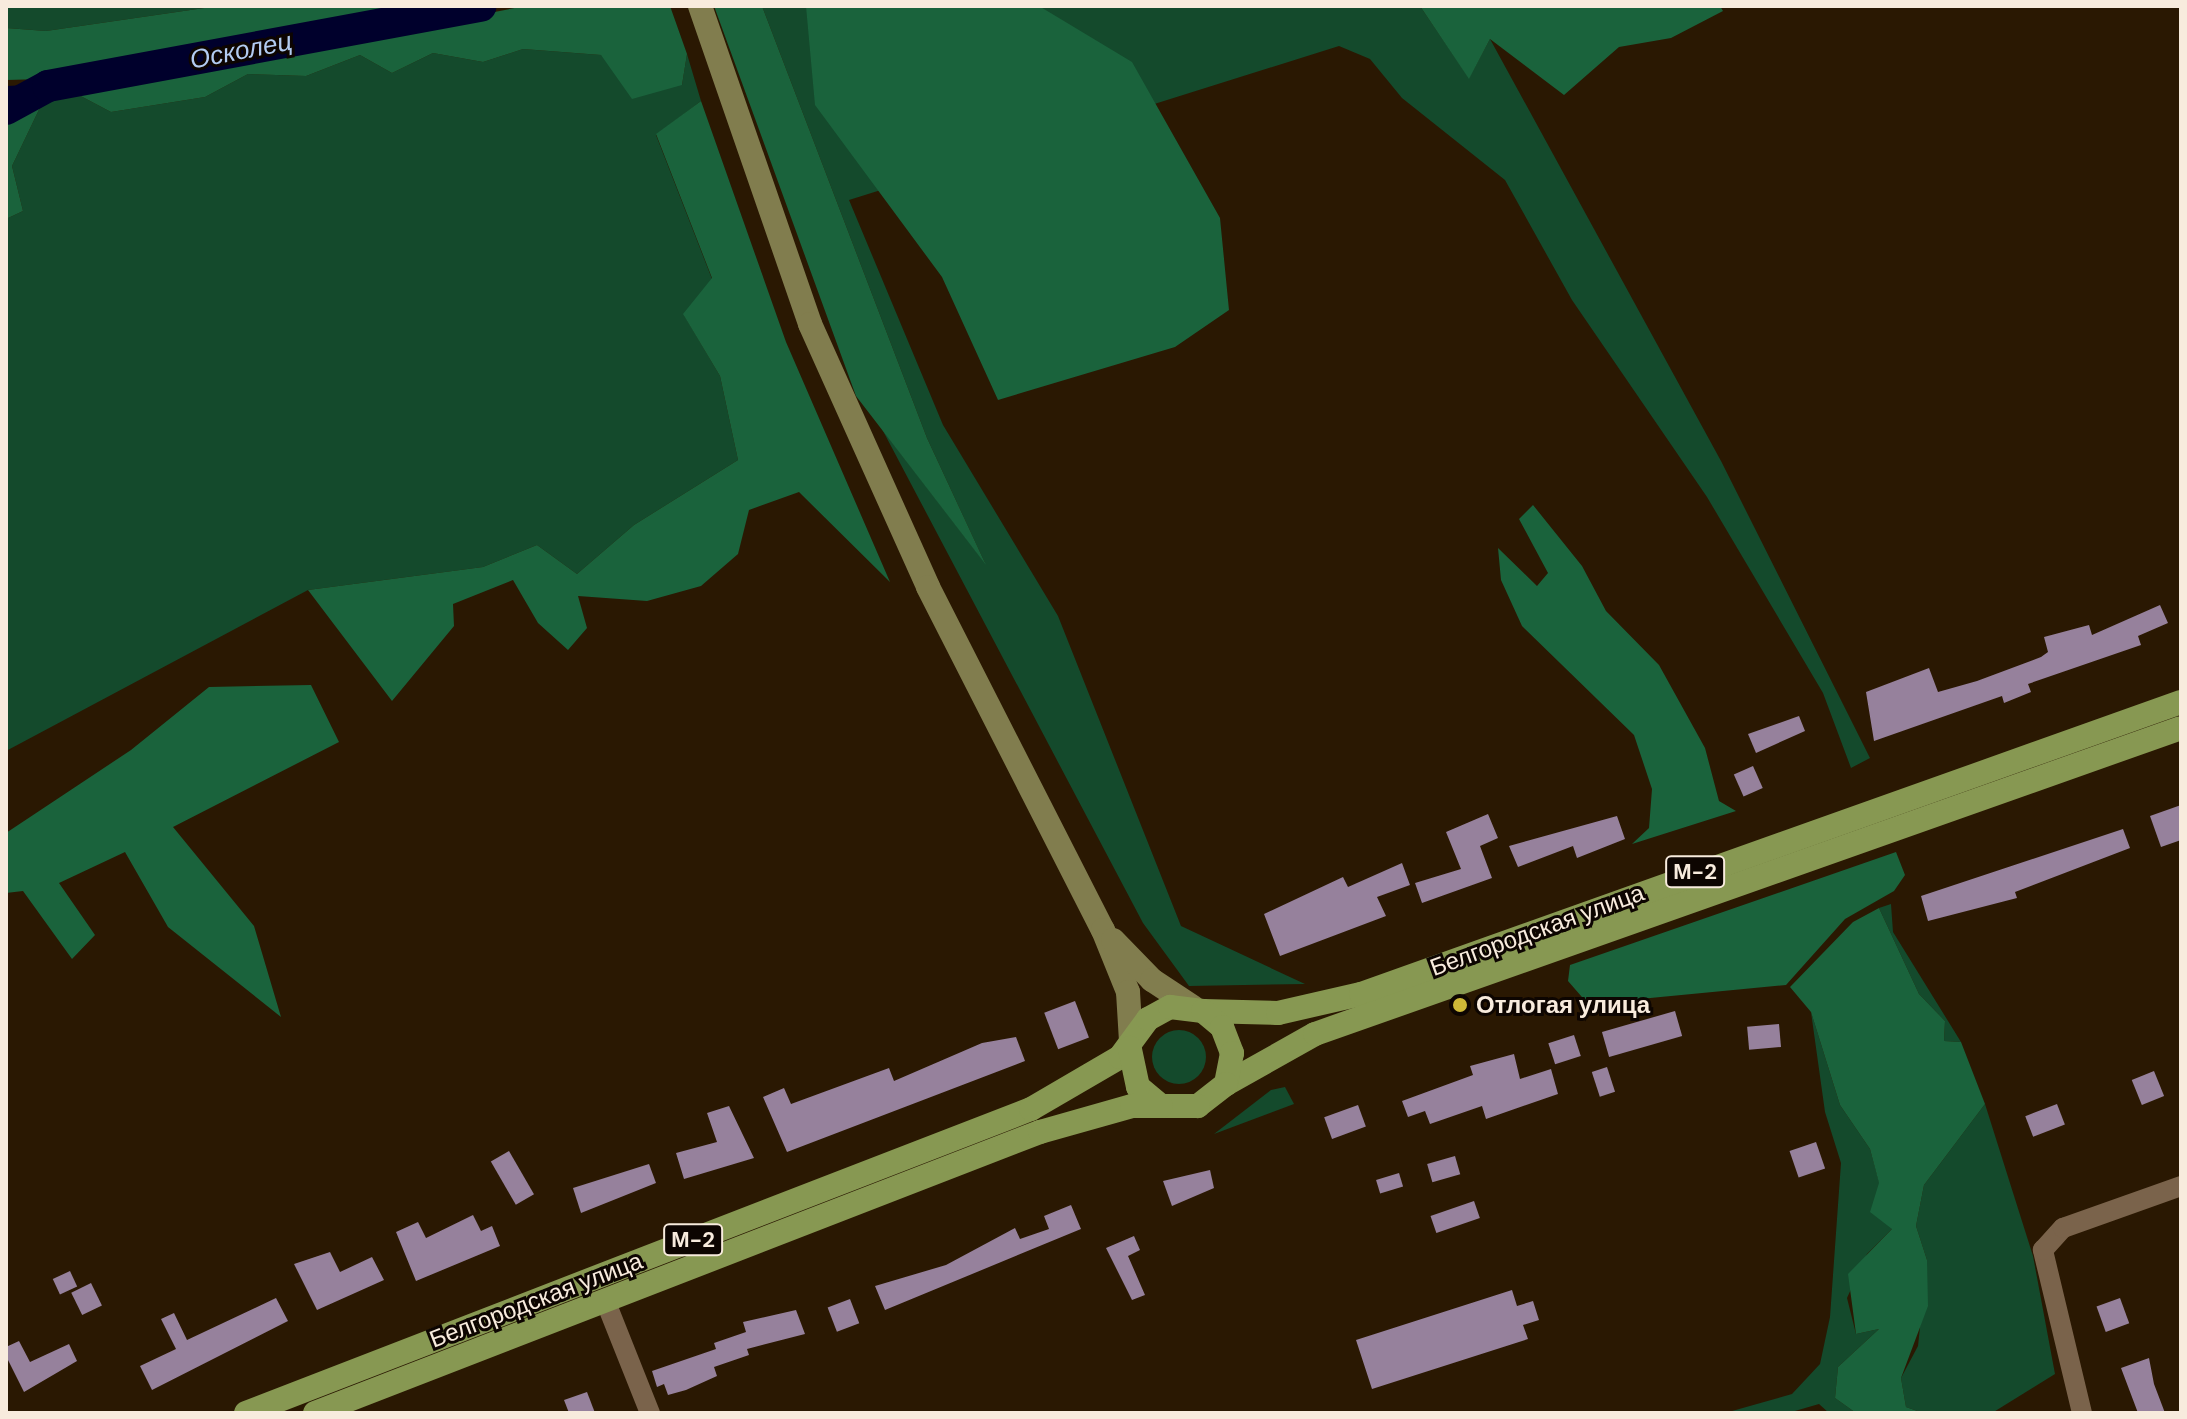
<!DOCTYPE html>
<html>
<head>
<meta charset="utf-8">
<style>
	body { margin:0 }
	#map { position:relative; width:2187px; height:1419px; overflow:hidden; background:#2a1802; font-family:"DM Sans",sans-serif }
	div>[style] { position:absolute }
	.green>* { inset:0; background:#144a2c }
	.round { border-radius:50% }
	.forest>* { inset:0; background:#1a633c }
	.stream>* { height:5px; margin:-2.5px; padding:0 2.5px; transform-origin:2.5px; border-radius:2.5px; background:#00002c }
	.river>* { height:32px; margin:-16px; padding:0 16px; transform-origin:16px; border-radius:16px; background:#00002c }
	.building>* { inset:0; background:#96819c; transform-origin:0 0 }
	.street>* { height:20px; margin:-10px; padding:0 10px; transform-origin:10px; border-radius:10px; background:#7a634b }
	.secondary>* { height:24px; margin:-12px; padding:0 12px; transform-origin:12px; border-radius:12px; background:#817d4e }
	.primary>* { height:24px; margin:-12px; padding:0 12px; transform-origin:12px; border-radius:12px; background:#879852 }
	.dots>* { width:22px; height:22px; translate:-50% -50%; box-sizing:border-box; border:4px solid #0d0501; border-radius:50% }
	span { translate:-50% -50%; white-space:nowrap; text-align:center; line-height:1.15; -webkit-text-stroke:6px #0d0501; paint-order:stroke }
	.shield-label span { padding:2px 6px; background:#0d0501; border:2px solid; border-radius:6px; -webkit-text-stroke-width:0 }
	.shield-label { font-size:22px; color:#f8ebdd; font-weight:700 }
	.street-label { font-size:24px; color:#f8ebdd }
	.poi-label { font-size:24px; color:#f8ebdd; font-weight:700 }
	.left { translate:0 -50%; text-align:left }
	.water-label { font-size:26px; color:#b2cbf1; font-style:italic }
	.frame { position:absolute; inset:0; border:8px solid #f8ebdd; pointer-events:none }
</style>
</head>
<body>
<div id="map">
	<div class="green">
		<div style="clip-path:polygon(6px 6px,218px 6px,46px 31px,6px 28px)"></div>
		<div style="clip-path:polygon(762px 6px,1420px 6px,1469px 78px,1490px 39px,1721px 461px,1870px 758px,1851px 768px,1823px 693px,1707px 497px,1572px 300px,1505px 180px,1402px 98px,1370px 59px,1339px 46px,849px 200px,943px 425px,1058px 616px,1181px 926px,1305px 984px,1189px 986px,1143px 923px,882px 429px,985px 563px,927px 438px)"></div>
		<div style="clip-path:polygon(523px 49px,601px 55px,682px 85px,687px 54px,701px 101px,656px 135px,712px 279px,684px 315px,720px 376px,738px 460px,634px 525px,577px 574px,537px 545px,483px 567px,308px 590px,6px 751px,6px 219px,23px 211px,12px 166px,46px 95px,75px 93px,111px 112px,205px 97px,248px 74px,306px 76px,360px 55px,392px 73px,433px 53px,483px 62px)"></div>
		<div style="clip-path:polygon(1891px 904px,1893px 932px,1961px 1042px,1944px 1041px,1945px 1021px,1919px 994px,1879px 908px)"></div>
		<div style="clip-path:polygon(1811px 1012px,1840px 1105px,1870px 1149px,1892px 1229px,1867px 1254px,1847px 1298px,1856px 1334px,1879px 1329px,1838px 1367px,1835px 1398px,1856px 1413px,1829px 1413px,1819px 1404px,1788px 1413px,1725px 1413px,1792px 1394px,1820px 1364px,1830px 1317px,1841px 1163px,1825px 1112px)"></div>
		<div class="round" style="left:1152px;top:1030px;width:54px;height:54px"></div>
		<div style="clip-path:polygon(1285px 1087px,1294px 1104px,1214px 1134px,1271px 1090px)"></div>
		<div style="clip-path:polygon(1985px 1104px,2033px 1256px,2055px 1374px,1992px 1413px,1923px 1413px,1906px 1407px,1901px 1378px,1918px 1346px,1927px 1260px,1916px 1226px,1924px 1185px)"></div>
	</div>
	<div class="forest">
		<div style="clip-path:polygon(218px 6px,413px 6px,45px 79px,6px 80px,6px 28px,46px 31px)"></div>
		<div style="clip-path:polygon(525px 6px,670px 6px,687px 54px,682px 85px,632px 99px,601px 55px,523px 49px,483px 62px,433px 53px,392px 73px,360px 55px,306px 76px,248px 74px,205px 97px,111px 112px,75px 93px)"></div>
		<div style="clip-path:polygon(714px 6px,762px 6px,927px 438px,986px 565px,856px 396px)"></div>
		<div style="clip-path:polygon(806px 6px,1039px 6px,1132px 62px,1220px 218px,1229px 310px,1175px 347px,998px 400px,942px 277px,815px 105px)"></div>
		<div style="clip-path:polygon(1420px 6px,1720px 6px,1723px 11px,1671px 38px,1619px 47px,1564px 95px,1490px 39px,1469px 79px)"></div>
		<div style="clip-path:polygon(46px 95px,12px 166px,23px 211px,6px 219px,6px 120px)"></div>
		<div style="clip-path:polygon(701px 101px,786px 342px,890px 582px,799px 492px,749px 510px,738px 554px,701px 586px,647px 601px,578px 596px,587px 628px,568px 650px,538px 623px,513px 580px,453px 604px,454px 626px,392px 701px,308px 590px,483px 567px,537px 545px,577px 574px,634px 525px,738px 460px,720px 376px,683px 314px,712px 278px,656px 134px)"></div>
		<div style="clip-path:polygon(1533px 505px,1582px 566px,1606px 611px,1659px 665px,1705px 748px,1719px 801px,1736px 811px,1632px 844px,1649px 828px,1652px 789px,1634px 735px,1522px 626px,1501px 580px,1498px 548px,1537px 586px,1548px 573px,1519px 519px)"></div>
		<div style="clip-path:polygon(311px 685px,339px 742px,173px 827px,254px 926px,281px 1017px,168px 927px,125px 852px,59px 883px,95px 935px,72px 959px,23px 891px,6px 893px,6px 833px,131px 750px,209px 687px)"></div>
		<div style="clip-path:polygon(1896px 852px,1905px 875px,1894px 891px,1845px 919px,1786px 985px,1588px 1004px,1568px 981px,1570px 965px)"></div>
		<div style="clip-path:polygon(1879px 908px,1919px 994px,1945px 1021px,1944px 1041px,1961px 1042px,1985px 1104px,1924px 1185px,1916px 1226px,1927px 1260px,1928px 1306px,1901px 1378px,1906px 1407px,1923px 1413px,1856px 1413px,1835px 1398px,1838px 1367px,1879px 1329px,1856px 1334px,1848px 1274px,1892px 1229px,1870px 1212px,1879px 1183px,1870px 1149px,1840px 1105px,1811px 1012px,1790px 987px,1853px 922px)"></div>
	</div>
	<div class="stream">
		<div style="left:6px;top:88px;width:42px;rotate:-2.7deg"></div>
	</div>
	<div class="river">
		<div style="left:6px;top:109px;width:48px;rotate:-28.7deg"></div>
		<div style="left:48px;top:86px;width:440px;rotate:-10.5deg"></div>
	</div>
	<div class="building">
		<div style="clip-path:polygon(2160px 605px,2168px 623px,2138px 636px,2141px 645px,2028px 684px,2031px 692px,2004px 703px,2002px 696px,1874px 741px,1866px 692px,1929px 668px,1938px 692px,1977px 681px,2041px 657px,2048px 652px,2044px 637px,2089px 625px,2092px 635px)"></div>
		<div style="clip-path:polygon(1799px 716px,1805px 731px,1756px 753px,1748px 734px)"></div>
		<div style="left:1753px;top:766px;width:24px;height:21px;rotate:66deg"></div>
		<div style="clip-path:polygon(2181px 805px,2181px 840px,2161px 847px,2150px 816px)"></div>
		<div style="clip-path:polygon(1488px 814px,1498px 838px,1480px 846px,1492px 878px,1422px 903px,1415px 883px,1461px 869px,1446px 832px)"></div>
		<div style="clip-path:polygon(1617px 816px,1625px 839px,1577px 858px,1573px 846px,1518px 867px,1509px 846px)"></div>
		<div style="clip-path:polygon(2123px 829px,2130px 848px,2015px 892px,2017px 898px,1928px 921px,1921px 896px)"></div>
		<div style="clip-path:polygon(1402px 863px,1410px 885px,1377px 897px,1386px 916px,1280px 956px,1264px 914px,1343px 877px,1348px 887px)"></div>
		<div style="left:1075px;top:1001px;width:39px;height:33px;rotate:69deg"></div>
		<div style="left:1675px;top:1011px;width:26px;height:76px;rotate:74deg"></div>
		<div style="left:1779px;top:1024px;width:23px;height:32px;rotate:85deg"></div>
		<div style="left:1574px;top:1035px;width:22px;height:27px;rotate:72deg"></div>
		<div style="clip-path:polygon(1016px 1037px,1025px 1061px,787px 1152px,763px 1097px,784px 1088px,791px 1104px,889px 1068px,894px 1081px,982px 1043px)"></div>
		<div style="clip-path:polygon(1514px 1054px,1520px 1079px,1551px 1069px,1558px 1094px,1486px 1119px,1482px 1106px,1430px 1124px,1425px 1111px,1408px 1117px,1402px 1101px,1473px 1075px,1470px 1066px)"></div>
		<div style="left:1607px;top:1067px;width:26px;height:16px;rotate:72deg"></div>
		<div style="left:2154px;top:1071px;width:27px;height:24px;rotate:68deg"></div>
		<div style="left:2057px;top:1104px;width:22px;height:34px;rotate:69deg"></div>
		<div style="left:1358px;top:1105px;width:23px;height:36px;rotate:70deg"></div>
		<div style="clip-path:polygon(729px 1106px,754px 1158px,684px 1179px,676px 1153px,717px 1142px,707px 1113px)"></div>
		<div style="left:1816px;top:1142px;width:28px;height:28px;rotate:71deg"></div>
		<div style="left:509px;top:1151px;width:50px;height:21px;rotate:60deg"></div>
		<div style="left:1455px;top:1156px;width:19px;height:29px;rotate:74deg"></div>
		<div style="clip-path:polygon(649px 1164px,656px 1183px,581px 1213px,573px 1188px)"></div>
		<div style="clip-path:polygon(1210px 1170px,1214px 1188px,1172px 1206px,1163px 1181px)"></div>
		<div style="left:1399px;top:1173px;width:14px;height:24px;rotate:73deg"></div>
		<div style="left:1474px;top:1201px;width:18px;height:46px;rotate:71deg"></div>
		<div style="clip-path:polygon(1071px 1205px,1081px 1229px,885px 1310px,875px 1286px,946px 1265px,1015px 1228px,1020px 1239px,1049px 1229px,1044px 1216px)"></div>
		<div style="clip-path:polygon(473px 1215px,481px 1231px,492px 1226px,500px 1246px,416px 1281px,396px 1232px,418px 1222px,426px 1238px)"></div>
		<div style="clip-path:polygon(1134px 1236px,1140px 1250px,1128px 1256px,1145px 1295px,1132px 1300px,1106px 1248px)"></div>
		<div style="clip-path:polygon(330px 1252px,340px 1272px,372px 1257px,384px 1280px,317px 1310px,294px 1264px)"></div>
		<div style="left:70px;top:1271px;width:17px;height:19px;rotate:65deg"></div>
		<div style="left:91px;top:1283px;width:25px;height:22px;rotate:64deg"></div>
		<div style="clip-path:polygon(1512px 1290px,1517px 1306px,1533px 1301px,1539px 1320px,1523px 1325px,1528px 1339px,1372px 1389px,1356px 1340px)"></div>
		<div style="clip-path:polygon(276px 1298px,288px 1321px,152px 1390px,140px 1366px,176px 1349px,161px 1319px,174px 1313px,187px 1340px)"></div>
		<div style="left:2120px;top:1298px;width:27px;height:25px;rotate:70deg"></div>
		<div style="left:850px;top:1299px;width:26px;height:24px;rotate:69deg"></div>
		<div style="clip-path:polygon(796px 1310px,805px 1334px,747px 1349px,749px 1355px,714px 1367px,717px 1376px,686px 1390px,668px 1395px,664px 1384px,657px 1387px,652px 1371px,716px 1349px,714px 1343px,746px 1332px,743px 1322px)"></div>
		<div style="clip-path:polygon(19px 1341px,30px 1362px,69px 1344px,77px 1361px,24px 1392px,6px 1356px,6px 1347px)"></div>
		<div style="clip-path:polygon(2149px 1358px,2154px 1384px,2165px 1413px,2138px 1413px,2121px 1368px)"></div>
		<div style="clip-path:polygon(587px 1392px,595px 1413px,569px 1413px,564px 1400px)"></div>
	</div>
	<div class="street">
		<div style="left:605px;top:1300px;width:122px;rotate:68.3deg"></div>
		<div style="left:2082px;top:1413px;width:168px;rotate:-103.5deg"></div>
		<div style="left:2043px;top:1250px;width:30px;rotate:-48deg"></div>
		<div style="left:2063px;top:1228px;width:125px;rotate:-19.6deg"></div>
	</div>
	<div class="secondary">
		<div style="left:700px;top:6px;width:336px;rotate:70.9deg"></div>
		<div style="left:810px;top:324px;width:288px;rotate:65.8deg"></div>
		<div style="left:928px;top:587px;width:385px;rotate:63deg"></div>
		<div style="left:1103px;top:930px;width:67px;rotate:68deg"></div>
		<div style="left:1128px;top:992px;width:49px;rotate:86.5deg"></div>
		<div style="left:1113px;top:940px;width:56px;rotate:45.7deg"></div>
		<div style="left:1152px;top:980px;width:49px;rotate:33.4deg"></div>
	</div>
	<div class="primary">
		<div style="left:1203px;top:1011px;width:75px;rotate:1.5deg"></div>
		<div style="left:1278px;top:1013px;width:85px;rotate:-12.9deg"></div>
		<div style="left:1361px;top:994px;width:870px;rotate:-19.6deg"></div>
		<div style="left:1226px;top:1084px;width:102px;rotate:-29.3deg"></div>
		<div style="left:1315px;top:1034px;width:918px;rotate:-19.46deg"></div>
		<div style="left:246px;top:1413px;width:842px;rotate:-21.17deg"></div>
		<div style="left:1031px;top:1109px;width:103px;rotate:-30.3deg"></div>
		<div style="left:1120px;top:1057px;width:47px;rotate:-53.6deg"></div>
		<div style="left:1148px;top:1019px;width:25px;rotate:-29deg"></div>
		<div style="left:1170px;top:1007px;width:33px;rotate:7deg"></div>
		<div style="left:1203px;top:1011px;width:25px;rotate:40deg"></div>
		<div style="left:1222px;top:1027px;width:28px;rotate:69deg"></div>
		<div style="left:1232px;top:1053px;width:32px;rotate:101deg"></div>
		<div style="left:1226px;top:1084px;width:36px;rotate:142deg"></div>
		<div style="left:1198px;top:1106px;width:37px;rotate:180deg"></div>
		<div style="left:1161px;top:1106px;width:30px;rotate:-140deg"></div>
		<div style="left:1138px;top:1087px;width:40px;rotate:-102deg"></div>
		<div style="left:315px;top:1413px;width:778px;rotate:-21.19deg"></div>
		<div style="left:1040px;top:1132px;width:96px;rotate:-15.8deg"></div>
		<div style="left:1132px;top:1106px;width:29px"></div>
	</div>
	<div class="dots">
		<div style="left:1460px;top:1005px;background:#ceb837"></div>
	</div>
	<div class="shield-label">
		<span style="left:1695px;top:872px">М-2</span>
		<span style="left:693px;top:1240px">М-2</span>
	</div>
	<div class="street-label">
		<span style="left:1537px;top:930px;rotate:-20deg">Белгородская улица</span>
		<span style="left:536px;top:1300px;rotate:-21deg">Белгородская улица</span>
	</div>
	<div class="poi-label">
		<span class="left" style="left:1476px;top:1005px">Отлогая улица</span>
	</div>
	<div class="water-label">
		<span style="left:241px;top:51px;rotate:-11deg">Осколец</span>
	</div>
	<div class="frame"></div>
</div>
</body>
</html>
